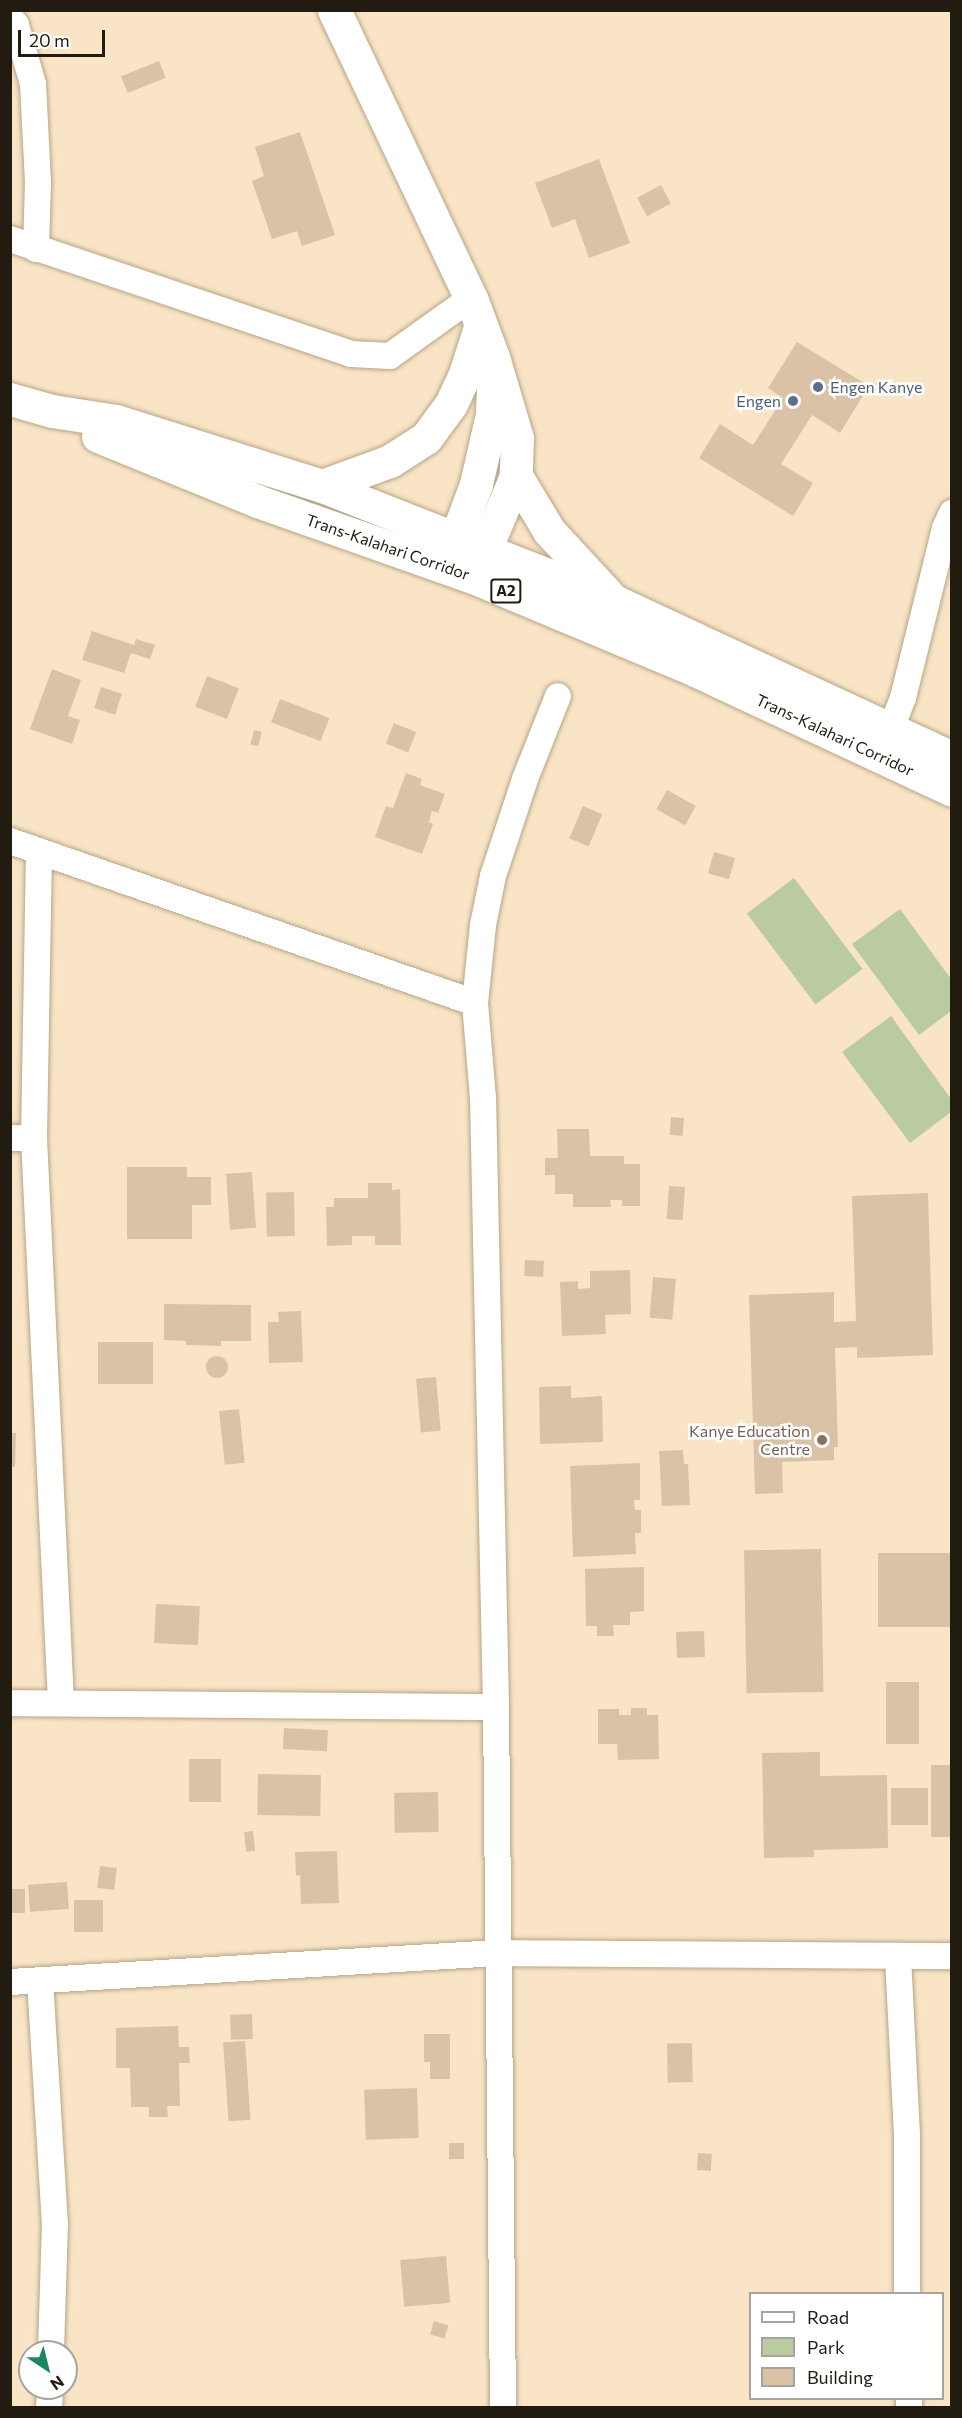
<!DOCTYPE html>
<html>
<head>
<meta charset="utf-8">
<style>
	body { margin:0 }
	#map { position:relative; width:962px; height:2418px; overflow:hidden; background:#f9e5c6; font-family:Commissioner,sans-serif }
	div>[style] { position:absolute }
	.green>* { inset:0; background:#bacaa1; transform-origin:0 0 }
	.building>* { inset:0; background:#dac2a6; transform-origin:0 0 }
	.round { border-radius:50% }
	.roads { filter:drop-shadow(0 0 2px #b7a587) drop-shadow(0 0 2px #b7a587) }
	.street>* { height:26px; margin:-13px; padding:0 13px; transform-origin:13px; border-radius:13px; background:#fff }
	.secondary>* { height:33px; margin:-16.5px; padding:0 16.5px; transform-origin:16.5px; border-radius:16.5px; background:#fff }
	.highway>* { height:33px; margin:-16.5px; padding:0 16.5px; transform-origin:16.5px; border-radius:16.5px; background:#fff }
	.dots>* { width:16px; height:16px; translate:-50% -50%; box-sizing:border-box; border:3px solid #fff; border-radius:50% }
	span { translate:-50% -50%; white-space:nowrap; text-align:center; line-height:1.15; -webkit-text-stroke:5px #fff; paint-order:stroke }
	.shield-label span { padding:2px 4px; background:#fff; border:2px solid; border-radius:4px; -webkit-text-stroke-width:0 }
	.shield-label { font-size:15px; color:#221b10; font-weight:700 }
	.service-label { font-size:16px; color:#4e5e75 }
	.left { translate:0 -50%; text-align:left }
	.right { translate:-100% -50%; text-align:right }
	.street-label { font-size:16px; color:#221b10 }
	.education-label { font-size:16px; color:#785e54 }
	.frame { position:absolute; inset:0; border:12px solid #221b10; pointer-events:none }
	.legend { position:absolute; left:749px; top:2292px; width:195px; height:108px; box-sizing:border-box; background:#fff; border:2px solid #a7a49f; margin:0; padding:8px 10px; list-style:none; font-size:18px; color:#221b10 }
	.legend li { display:flex; align-items:center; gap:12px; height:30px }
	.legend b { width:30px; border:2px solid #a7a49f }
	.north { position:absolute; left:18px; top:2340px; width:60px; height:60px; box-sizing:border-box; background:#fff; border:2px solid #a7a49f; border-radius:50%; rotate:145deg; font-size:16px; font-weight:700; line-height:24px; text-align:center; color:#221b10 }
	.north::after { content:''; display:block; margin:auto; width:21px; height:27px; background:#1a8662; clip-path:polygon(50% 0,100% 100%,50% 72%,0 100%) }
	.scale { position:absolute; left:18px; top:30px; width:87px; height:27px; box-sizing:border-box; border:3px solid #221b10; border-top:0; padding-left:8px; font-size:18px; line-height:21px; white-space:nowrap; color:#221b10; -webkit-text-stroke:4px #fff; paint-order:stroke }
</style>
</head>
<body>
<div id="map">
	<div class="green">
		<div style="left:794px;top:878px;width:114px;height:59px;rotate:53deg"></div>
		<div style="clip-path:polygon(900px 909px,951px 979px,951px 1011px,919px 1035px,852px 944px)"></div>
		<div style="clip-path:polygon(891px 1016px,951px 1099px,951px 1112px,910px 1143px,842px 1052px)"></div>
	</div>
	<div class="building">
		<div style="left:159px;top:61px;width:18px;height:41px;rotate:68deg"></div>
		<div style="clip-path:polygon(300px 132px,335px 235px,302px 246px,297px 231px,272px 239px,252px 181px,264px 176px,255px 147px)"></div>
		<div style="clip-path:polygon(599px 159px,630px 243px,589px 258px,575px 219px,552px 228px,535px 183px)"></div>
		<div style="left:661px;top:185px;width:21px;height:27px;rotate:62deg"></div>
		<div style="clip-path:polygon(797px 342px,869px 386px,840px 433px,812px 415px,781px 464px,813px 483px,793px 516px,699px 458px,720px 424px,753px 445px,783px 398px,768px 388px)"></div>
		<div style="clip-path:polygon(92px 631px,134px 645px,136px 639px,155px 645px,150px 659px,131px 653px,124px 673px,82px 660px)"></div>
		<div style="clip-path:polygon(52px 669px,81px 680px,68px 716px,80px 720px,72px 744px,30px 729px)"></div>
		<div style="left:207px;top:676px;width:34px;height:33px;rotate:21deg"></div>
		<div style="left:101px;top:687px;width:22px;height:22px;rotate:18deg"></div>
		<div style="left:280px;top:699px;width:53px;height:25px;rotate:21deg"></div>
		<div style="left:394px;top:723px;width:24px;height:22px;rotate:22deg"></div>
		<div style="left:254px;top:730px;width:8px;height:15px;rotate:14deg"></div>
		<div style="clip-path:polygon(406px 773px,422px 779px,420px 785px,445px 794px,438px 813px,432px 811px,429px 822px,433px 824px,422px 854px,375px 837px,386px 806px,393px 808px)"></div>
		<div style="left:667px;top:790px;width:33px;height:22px;rotate:29deg"></div>
		<div style="left:583px;top:806px;width:21px;height:35px;rotate:23deg"></div>
		<div style="left:714px;top:852px;width:22px;height:22px;rotate:16deg"></div>
		<div style="left:671px;top:1117px;width:13px;height:18px;rotate:4deg"></div>
		<div style="clip-path:polygon(557px 1129px,589px 1129px,590px 1156px,624px 1156px,624px 1164px,640px 1164px,640px 1206px,622px 1206px,622px 1200px,610px 1200px,611px 1207px,573px 1207px,573px 1194px,555px 1194px,555px 1175px,545px 1175px,545px 1158px,558px 1158px)"></div>
		<div style="clip-path:polygon(127px 1167px,187px 1167px,187px 1177px,211px 1177px,211px 1205px,192px 1205px,192px 1239px,127px 1239px)"></div>
		<div style="left:252px;top:1172px;width:56px;height:26px;rotate:86deg"></div>
		<div style="clip-path:polygon(368px 1183px,392px 1183px,392px 1190px,400px 1189px,401px 1245px,375px 1245px,375px 1236px,352px 1236px,352px 1245px,327px 1246px,326px 1207px,334px 1207px,334px 1198px,368px 1198px)"></div>
		<div style="left:669px;top:1186px;width:16px;height:33px;rotate:4deg"></div>
		<div style="left:294px;top:1192px;width:44px;height:28px;rotate:89deg"></div>
		<div style="clip-path:polygon(928px 1193px,933px 1355px,857px 1358px,857px 1347px,835px 1348px,838px 1447px,834px 1447px,834px 1460px,782px 1462px,783px 1493px,755px 1494px,749px 1295px,834px 1292px,834px 1322px,856px 1321px,852px 1196px)"></div>
		<div style="left:525px;top:1260px;width:19px;height:16px;rotate:3deg"></div>
		<div style="clip-path:polygon(630px 1270px,631px 1314px,605px 1315px,606px 1334px,562px 1336px,560px 1282px,578px 1281px,578px 1289px,590px 1288px,590px 1271px)"></div>
		<div style="left:653px;top:1277px;width:23px;height:41px;rotate:5deg"></div>
		<div style="clip-path:polygon(164px 1304px,251px 1305px,251px 1341px,221px 1341px,221px 1346px,186px 1345px,186px 1341px,164px 1340px)"></div>
		<div style="clip-path:polygon(301px 1311px,303px 1362px,269px 1363px,268px 1322px,279px 1322px,278px 1312px)"></div>
		<div style="left:98px;top:1342px;width:55px;height:42px"></div>
		<div class="round" style="left:206px;top:1356px;width:22px;height:22px"></div>
		<div style="left:436px;top:1377px;width:54px;height:20px;rotate:85deg"></div>
		<div style="clip-path:polygon(571px 1386px,571px 1398px,602px 1396px,603px 1442px,540px 1444px,539px 1387px)"></div>
		<div style="left:239px;top:1409px;width:54px;height:20px;rotate:84deg"></div>
		<div style="clip-path:polygon(10px 1433px,16px 1433px,15px 1467px,10px 1467px)"></div>
		<div style="clip-path:polygon(683px 1450px,684px 1464px,688px 1464px,690px 1505px,662px 1506px,659px 1451px)"></div>
		<div style="clip-path:polygon(640px 1463px,640px 1500px,634px 1500px,635px 1510px,641px 1510px,641px 1533px,635px 1533px,636px 1554px,573px 1557px,570px 1466px)"></div>
		<div style="left:821px;top:1549px;width:143px;height:77px;rotate:89deg"></div>
		<div style="left:952px;top:1553px;width:74px;height:74px;rotate:90deg"></div>
		<div style="clip-path:polygon(644px 1567px,644px 1611px,630px 1612px,630px 1625px,613px 1625px,614px 1636px,597px 1636px,597px 1626px,586px 1626px,585px 1569px)"></div>
		<div style="left:156px;top:1604px;width:44px;height:39px;rotate:3deg"></div>
		<div style="left:704px;top:1631px;width:26px;height:28px;rotate:88deg"></div>
		<div style="left:886px;top:1682px;width:33px;height:62px"></div>
		<div style="clip-path:polygon(631px 1708px,647px 1708px,647px 1715px,658px 1715px,659px 1759px,618px 1760px,617px 1744px,598px 1744px,598px 1709px,619px 1709px,619px 1715px,631px 1715px)"></div>
		<div style="left:284px;top:1728px;width:44px;height:21px;rotate:3deg"></div>
		<div style="clip-path:polygon(820px 1752px,820px 1776px,887px 1775px,888px 1848px,814px 1850px,814px 1857px,764px 1858px,762px 1753px)"></div>
		<div style="left:189px;top:1759px;width:32px;height:43px"></div>
		<div style="left:931px;top:1765px;width:21px;height:72px"></div>
		<div style="left:258px;top:1774px;width:63px;height:41px;rotate:1deg"></div>
		<div style="left:891px;top:1788px;width:37px;height:37px"></div>
		<div style="left:438px;top:1792px;width:40px;height:44px;rotate:89deg"></div>
		<div style="left:253px;top:1831px;width:20px;height:9px;rotate:84deg"></div>
		<div style="clip-path:polygon(337px 1851px,339px 1903px,301px 1904px,300px 1875px,296px 1876px,295px 1852px)"></div>
		<div style="left:100px;top:1866px;width:17px;height:22px;rotate:7deg"></div>
		<div style="left:67px;top:1882px;width:27px;height:39px;rotate:86deg"></div>
		<div style="left:10px;top:1889px;width:15px;height:24px"></div>
		<div style="left:74px;top:1900px;width:29px;height:32px"></div>
		<div style="left:252px;top:2014px;width:25px;height:22px;rotate:88deg"></div>
		<div style="clip-path:polygon(178px 2026px,179px 2047px,189px 2047px,190px 2063px,179px 2063px,180px 2106px,167px 2106px,168px 2117px,149px 2117px,149px 2107px,131px 2107px,130px 2068px,116px 2068px,116px 2028px)"></div>
		<div style="clip-path:polygon(424px 2034px,450px 2034px,450px 2079px,430px 2079px,430px 2062px,424px 2062px)"></div>
		<div style="left:245px;top:2041px;width:79px;height:22px;rotate:86deg"></div>
		<div style="left:692px;top:2043px;width:39px;height:25px;rotate:89deg"></div>
		<div style="left:417px;top:2088px;width:50px;height:53px;rotate:88deg"></div>
		<div style="left:449px;top:2143px;width:15px;height:16px"></div>
		<div style="left:698px;top:2153px;width:14px;height:17px;rotate:4deg"></div>
		<div style="left:446px;top:2256px;width:47px;height:46px;rotate:85deg"></div>
		<div style="left:434px;top:2321px;width:15px;height:14px;rotate:16deg"></div>
	</div>
	<div class="roads">
		<div class="street">
			<div style="left:10px;top:17px;width:10px;rotate:53deg"></div>
			<div style="left:16px;top:25px;width:61px;rotate:73.9deg"></div>
			<div style="left:33px;top:84px;width:98px;rotate:87.1deg"></div>
			<div style="left:38px;top:182px;width:67px;rotate:91.7deg"></div>
			<div style="left:10px;top:239px;width:360px;rotate:18.6deg"></div>
			<div style="left:351px;top:354px;width:39px;rotate:3deg"></div>
			<div style="left:390px;top:356px;width:100px;rotate:-35.6deg"></div>
			<div style="left:891px;top:729px;width:33px;rotate:-69deg"></div>
			<div style="left:903px;top:698px;width:175px;rotate:-76.1deg"></div>
			<div style="left:945px;top:528px;width:17px;rotate:-65deg"></div>
			<div style="left:10px;top:841px;width:492px;rotate:19.2deg"></div>
			<div style="left:39px;top:851px;width:287px;rotate:91deg"></div>
			<div style="left:34px;top:1138px;width:565px;rotate:87.26deg"></div>
			<div style="left:10px;top:1138px;width:24px"></div>
			<div style="left:10px;top:1703px;width:486px;rotate:0.5deg"></div>
			<div style="left:898px;top:1957px;width:180px;rotate:87.1deg"></div>
			<div style="left:907px;top:2137px;width:157px;rotate:90deg"></div>
			<div style="left:40px;top:1980px;width:243px;rotate:86.5deg"></div>
			<div style="left:55px;top:2223px;width:129px;rotate:91.8deg"></div>
			<div style="left:10px;top:1982px;width:487px;rotate:-3.4deg"></div>
			<div style="left:496px;top:1953px;width:456px;rotate:0.4deg"></div>
			<div style="left:909px;top:2398px;width:10px;rotate:90deg"></div>
			<div style="left:49px;top:2408px;width:20px;rotate:-87deg"></div>
			<div style="left:503px;top:2408px;width:701px;rotate:-90.57deg"></div>
			<div style="left:496px;top:1707px;width:609px;rotate:-91.22deg"></div>
			<div style="left:483px;top:1098px;width:95px;rotate:-94.8deg"></div>
			<div style="left:475px;top:1003px;width:78px;rotate:-84.1deg"></div>
			<div style="left:483px;top:925px;width:50px;rotate:-78.5deg"></div>
			<div style="left:493px;top:876px;width:102px;rotate:-71.7deg"></div>
			<div style="left:525px;top:779px;width:89px;rotate:-68.3deg"></div>
		</div>
		<div class="secondary">
			<div style="left:334px;top:10px;width:319px;rotate:64.6deg"></div>
			<div style="left:471px;top:298px;width:63px;rotate:69.6deg"></div>
			<div style="left:493px;top:357px;width:84px;rotate:73.5deg"></div>
			<div style="left:517px;top:438px;width:38px;rotate:92deg"></div>
			<div style="left:516px;top:476px;width:108px;rotate:112.8deg"></div>
			<div style="left:446px;top:564px;width:85px;rotate:-69.4deg"></div>
			<div style="left:476px;top:484px;width:72px;rotate:-77.1deg"></div>
			<div style="left:492px;top:414px;width:34px;rotate:-88deg"></div>
		</div>
		<div class="highway">
			<div style="left:10px;top:399px;width:44px;rotate:15.9deg"></div>
			<div style="left:52px;top:411px;width:65px;rotate:8.9deg"></div>
			<div style="left:116px;top:421px;width:216px;rotate:17.5deg"></div>
			<div style="left:322px;top:486px;width:316px;rotate:21.5deg"></div>
			<div style="left:616px;top:602px;width:370px;rotate:24.9deg"></div>
			<div style="left:98px;top:436px;width:172px;rotate:22.2deg"></div>
			<div style="left:257px;top:501px;width:229px;rotate:19.4deg"></div>
			<div style="left:473px;top:577px;width:241px;rotate:22.7deg"></div>
			<div style="left:695px;top:670px;width:284px;rotate:25deg"></div>
			<div style="left:516px;top:476px;width:64px;rotate:59deg"></div>
			<div style="left:549px;top:531px;width:87px;rotate:47.3deg"></div>
			<div style="left:322px;top:486px;width:72px;rotate:-20.2deg"></div>
			<div style="left:390px;top:461px;width:43px;rotate:-32.6deg"></div>
			<div style="left:426px;top:438px;width:42px;rotate:-53.7deg"></div>
			<div style="left:451px;top:404px;width:33px;rotate:-65deg"></div>
			<div style="left:465px;top:374px;width:49px;rotate:-72.3deg"></div>
		</div>
	</div>
	<div class="dots">
		<div style="left:818px;top:387px;background:#5c6f8a"></div>
		<div style="left:793px;top:401px;background:#5c6f8a"></div>
		<div style="left:822px;top:1440px;background:#8d6e63"></div>
	</div>
	<div class="shield-label">
		<span style="left:506px;top:591px">A2</span>
	</div>
	<div class="service-label">
		<span class="left" style="left:830px;top:387px">Engen Kanye</span>
		<span class="right" style="left:781px;top:401px">Engen</span>
	</div>
	<div class="street-label">
		<span style="left:388px;top:547px;rotate:19deg">Trans-Kalahari Corridor</span>
		<span style="left:835px;top:735px;rotate:25deg">Trans-Kalahari Corridor</span>
	</div>
	<div class="education-label">
		<span class="right" style="left:810px;top:1440px">Kanye Education<br>Centre</span>
	</div>
	<div class="frame"></div>
	<ul class="legend">
	<li><b style="height:8px;background:#fff"></b>Road</li>
	<li><b style="height:16px;background:#bacaa1"></b>Park</li>
	<li><b style="height:16px;background:#dac2a6"></b>Building</li>
	</ul>
	<div class="north">N</div>
	<div class="scale">20 m</div>
</div>
</body>
</html>
